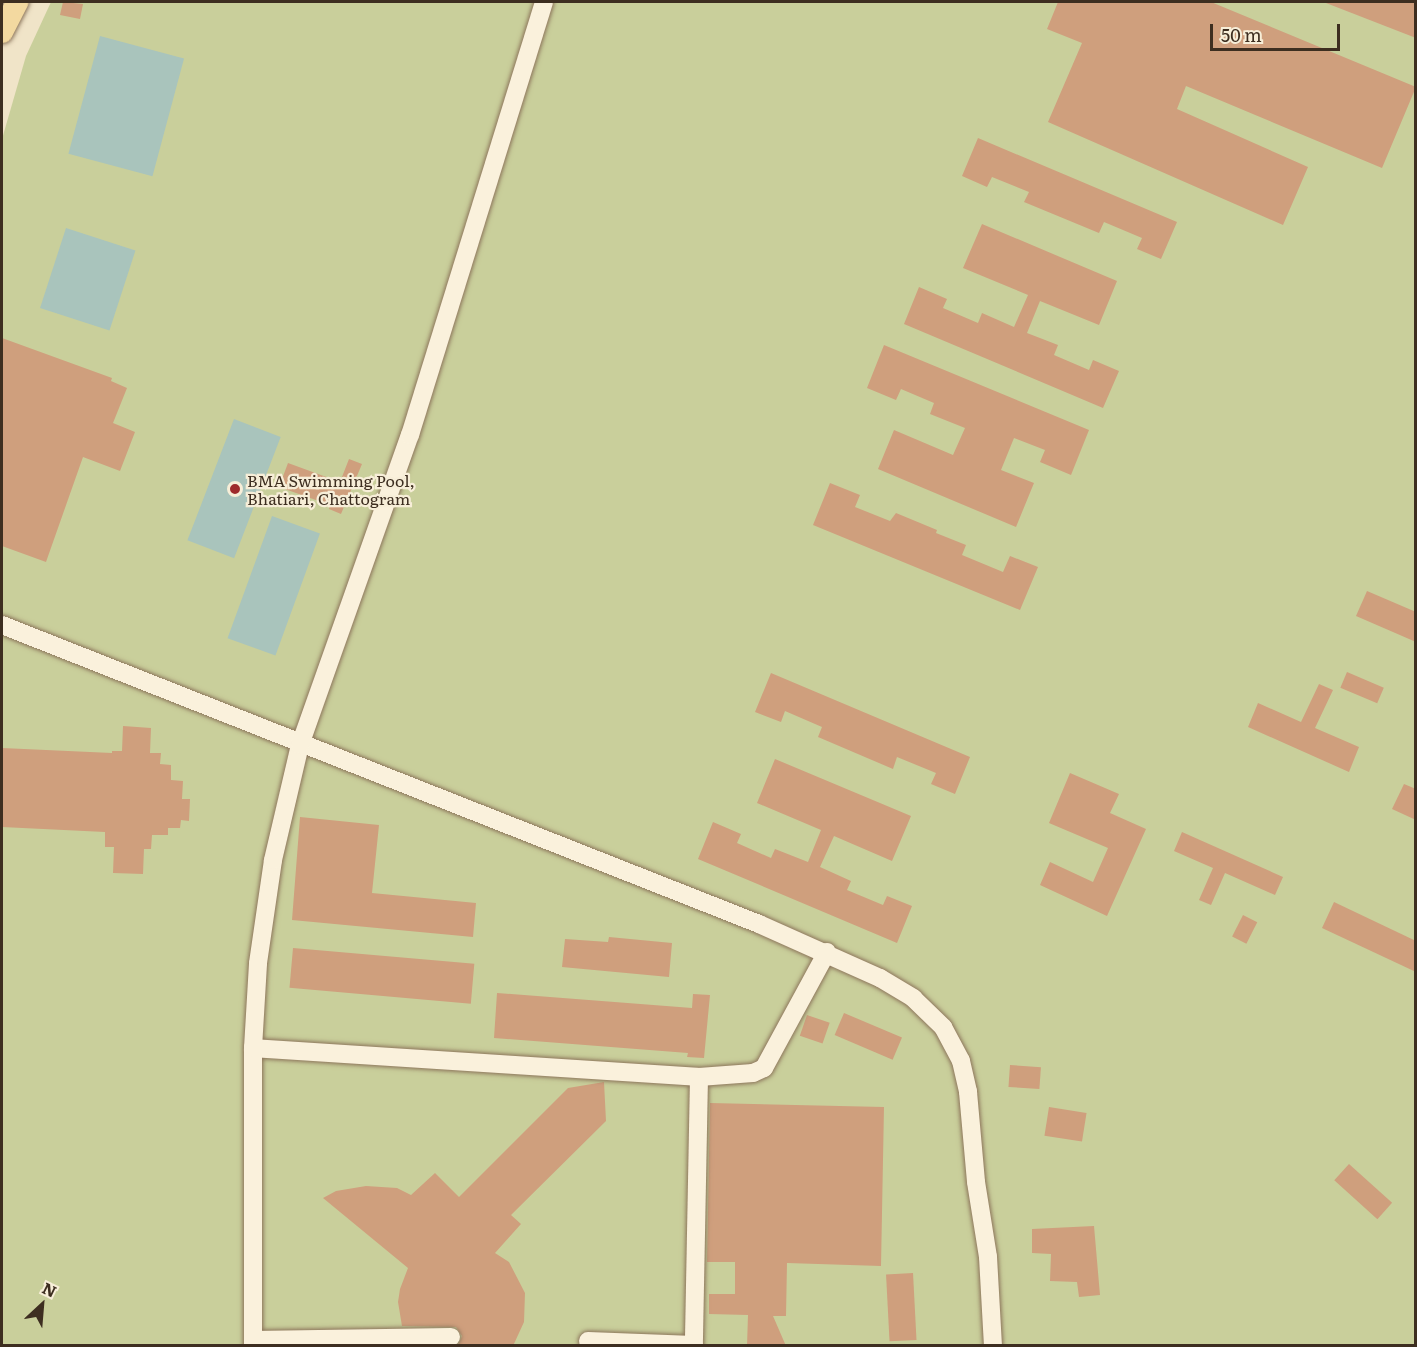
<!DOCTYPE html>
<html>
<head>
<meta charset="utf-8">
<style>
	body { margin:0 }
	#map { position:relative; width:1417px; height:1347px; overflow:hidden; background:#f0e4c8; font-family:Literata,serif }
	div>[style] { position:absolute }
	.green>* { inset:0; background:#c9cf9b }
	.water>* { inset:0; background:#a9c4bc; transform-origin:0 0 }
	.building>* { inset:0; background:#cf9f7d; transform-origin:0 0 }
	.roads { filter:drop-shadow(0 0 2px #8d765c) drop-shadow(0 0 2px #8d765c) }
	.minor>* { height:18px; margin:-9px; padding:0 9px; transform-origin:9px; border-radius:9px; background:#faf1dc }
	.major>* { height:22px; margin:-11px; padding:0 11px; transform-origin:11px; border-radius:11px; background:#f3d9a0 }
	.dots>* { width:16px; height:16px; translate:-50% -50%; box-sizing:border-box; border:3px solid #f7eed8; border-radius:50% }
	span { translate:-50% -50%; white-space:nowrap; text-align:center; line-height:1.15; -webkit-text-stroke:4.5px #f7eed8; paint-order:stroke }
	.poi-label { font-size:16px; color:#3d2e20 }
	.left { translate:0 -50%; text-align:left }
	.frame { position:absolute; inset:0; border:3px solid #3d2e20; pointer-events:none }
	.north { position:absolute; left:12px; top:1275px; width:60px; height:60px; -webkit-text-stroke:4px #f7eed8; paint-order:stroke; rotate:26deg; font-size:16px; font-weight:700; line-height:24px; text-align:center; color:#3d2e20 }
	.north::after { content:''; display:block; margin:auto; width:21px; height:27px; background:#3d2e20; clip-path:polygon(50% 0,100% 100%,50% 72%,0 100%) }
	.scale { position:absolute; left:1210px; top:24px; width:130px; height:27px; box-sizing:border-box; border:3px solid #3d2e20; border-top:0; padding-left:8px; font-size:18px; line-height:21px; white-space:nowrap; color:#3d2e20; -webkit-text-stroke:4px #f7eed8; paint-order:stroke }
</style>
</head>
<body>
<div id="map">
	<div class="green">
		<div style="clip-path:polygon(51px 2px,1415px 2px,1415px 1345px,2px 1346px,2px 139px,26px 56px)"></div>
	</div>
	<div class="water">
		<div style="left:100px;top:36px;width:87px;height:122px;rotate:15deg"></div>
		<div style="left:66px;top:228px;width:73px;height:84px;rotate:18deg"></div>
		<div style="left:234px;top:419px;width:50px;height:130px;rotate:21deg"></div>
		<div style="left:272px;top:516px;width:51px;height:130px;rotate:20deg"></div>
	</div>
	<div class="building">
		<div style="clip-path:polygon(63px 2px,83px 4px,80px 19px,60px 15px)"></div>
		<div style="clip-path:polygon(1058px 2px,1211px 2px,1416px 87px,1382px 168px,1186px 86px,1177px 109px,1308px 167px,1283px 225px,1048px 122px,1082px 43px,1047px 29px)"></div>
		<div style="clip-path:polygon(1326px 2px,1416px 2px,1416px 38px,1326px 3px)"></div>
		<div style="clip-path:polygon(978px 138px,1177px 222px,1161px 259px,1137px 249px,1142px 238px,1104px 222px,1099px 233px,1024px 202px,1029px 192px,992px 177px,987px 187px,962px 176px)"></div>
		<div style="clip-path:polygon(982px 224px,1117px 281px,1099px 325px,1040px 301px,1027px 333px,1058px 345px,1054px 355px,1089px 370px,1093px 360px,1119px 371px,1103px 408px,904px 324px,919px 287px,947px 299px,943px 308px,978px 323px,982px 313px,1014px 327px,1028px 295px,963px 268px)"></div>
		<div style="clip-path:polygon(2px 338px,112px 378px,111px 381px,127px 388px,113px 423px,135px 432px,120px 471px,83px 457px,46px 562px,2px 546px)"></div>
		<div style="clip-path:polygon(884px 345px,1089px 430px,1071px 475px,1040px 462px,1045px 450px,1014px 438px,1001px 470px,1034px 483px,1016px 527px,878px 469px,894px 430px,953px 455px,965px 428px,930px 414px,934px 403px,901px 389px,896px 400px,867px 388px)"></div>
		<div style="clip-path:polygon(349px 459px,362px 464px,341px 514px,329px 509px,330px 505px,279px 487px,288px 463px,340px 482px)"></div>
		<div style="clip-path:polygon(830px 483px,860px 495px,855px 507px,890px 521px,896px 513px,937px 530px,936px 533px,966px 545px,962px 555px,1003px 572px,1010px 556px,1038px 567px,1020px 610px,813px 525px)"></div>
		<div style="clip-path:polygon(1367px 591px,1416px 612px,1416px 642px,1356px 616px)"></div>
		<div style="left:1347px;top:672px;width:40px;height:17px;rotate:23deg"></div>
		<div style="clip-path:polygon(771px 673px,970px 757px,955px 794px,931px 784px,936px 773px,897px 757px,893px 769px,818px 737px,822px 727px,785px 711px,781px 722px,755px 712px)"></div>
		<div style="clip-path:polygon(1319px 684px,1333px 690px,1315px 728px,1359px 747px,1349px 772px,1248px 727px,1258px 703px,1301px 722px)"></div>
		<div style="clip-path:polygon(123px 726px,151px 728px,150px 753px,161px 753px,160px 764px,171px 765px,171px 780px,183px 781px,182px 799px,190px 799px,189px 821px,181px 820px,180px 828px,168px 828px,168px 835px,152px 835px,151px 849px,144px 849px,143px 874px,113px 873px,114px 847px,105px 847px,105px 832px,2px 827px,2px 748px,112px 753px,112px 751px,122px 751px)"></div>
		<div style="clip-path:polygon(775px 759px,911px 816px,892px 861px,834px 836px,820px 867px,851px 881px,847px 890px,883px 905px,887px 896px,912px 906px,897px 943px,698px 859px,713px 822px,741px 834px,737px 843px,771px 858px,775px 849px,808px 862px,821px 830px,757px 803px)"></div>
		<div style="clip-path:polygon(1070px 773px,1119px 794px,1110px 813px,1146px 829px,1107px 916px,1040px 885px,1050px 862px,1093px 882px,1108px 848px,1049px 823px)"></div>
		<div style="clip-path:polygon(1404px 784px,1416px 789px,1416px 820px,1392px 809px)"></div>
		<div style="clip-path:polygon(300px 817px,379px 825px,372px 893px,476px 903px,473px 937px,292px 920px)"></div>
		<div style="clip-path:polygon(1182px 832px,1283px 877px,1275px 895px,1225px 873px,1211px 905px,1199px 900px,1213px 868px,1174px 851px)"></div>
		<div style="clip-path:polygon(1334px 902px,1416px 941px,1416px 972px,1322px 928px)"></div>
		<div style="left:1243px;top:915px;width:16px;height:24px;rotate:27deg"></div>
		<div style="clip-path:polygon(609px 937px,672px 943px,669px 977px,562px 967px,565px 939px,608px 942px)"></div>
		<div style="left:293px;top:948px;width:182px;height:40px;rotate:5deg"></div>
		<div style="clip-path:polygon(497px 993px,692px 1008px,693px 994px,710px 995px,704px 1058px,687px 1057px,688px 1053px,494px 1038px)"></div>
		<div style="left:844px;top:1013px;width:63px;height:24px;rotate:23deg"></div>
		<div style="left:807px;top:1015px;width:24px;height:22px;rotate:19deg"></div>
		<div style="left:1010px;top:1065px;width:31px;height:22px;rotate:4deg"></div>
		<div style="clip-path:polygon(604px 1082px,606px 1121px,511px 1215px,521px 1224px,495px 1253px,509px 1262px,525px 1293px,524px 1322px,513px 1346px,458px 1346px,462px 1336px,456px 1327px,402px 1326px,398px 1302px,400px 1289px,408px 1268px,323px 1198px,336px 1191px,366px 1186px,397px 1188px,411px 1195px,435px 1173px,459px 1197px,568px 1088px)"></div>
		<div style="clip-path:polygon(710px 1103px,884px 1107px,881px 1266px,787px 1263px,786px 1316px,773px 1316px,786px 1346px,747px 1346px,748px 1315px,709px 1314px,709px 1294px,735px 1294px,735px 1262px,707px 1262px)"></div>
		<div style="left:1049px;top:1107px;width:38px;height:29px;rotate:9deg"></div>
		<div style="left:1349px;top:1164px;width:58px;height:22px;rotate:42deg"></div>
		<div style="clip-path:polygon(1094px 1226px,1100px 1295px,1079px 1297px,1077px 1282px,1050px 1281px,1051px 1254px,1032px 1253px,1032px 1229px)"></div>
		<div style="left:913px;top:1273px;width:67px;height:27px;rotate:87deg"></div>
	</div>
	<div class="roads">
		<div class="minor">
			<div style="left:2px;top:625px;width:814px;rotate:21.55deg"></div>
			<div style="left:759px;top:924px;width:133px;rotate:24.1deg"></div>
			<div style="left:880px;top:978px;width:39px;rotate:31deg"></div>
			<div style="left:913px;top:998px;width:42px;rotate:44deg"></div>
			<div style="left:943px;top:1027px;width:38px;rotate:62deg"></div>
			<div style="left:961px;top:1061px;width:32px;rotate:77deg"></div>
			<div style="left:968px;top:1092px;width:90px;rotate:84.9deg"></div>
			<div style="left:976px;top:1182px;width:76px;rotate:80.9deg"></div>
			<div style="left:988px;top:1257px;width:89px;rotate:86.8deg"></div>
			<div style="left:253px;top:1048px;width:447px;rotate:3.7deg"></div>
			<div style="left:699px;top:1077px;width:269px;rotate:91.1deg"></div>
			<div style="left:699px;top:1077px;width:54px;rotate:-4.2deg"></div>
			<div style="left:753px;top:1073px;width:12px;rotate:-24deg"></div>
			<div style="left:764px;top:1068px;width:132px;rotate:-61.5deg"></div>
			<div style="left:253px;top:1340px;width:198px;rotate:-0.9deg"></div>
			<div style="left:588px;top:1341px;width:106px;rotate:2.2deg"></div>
			<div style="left:253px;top:1346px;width:298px;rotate:-90deg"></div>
			<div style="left:253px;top:1048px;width:85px;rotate:-86.6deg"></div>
			<div style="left:258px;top:963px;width:104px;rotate:-81.7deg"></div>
			<div style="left:273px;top:860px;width:118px;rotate:-76.8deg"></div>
			<div style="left:300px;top:745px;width:329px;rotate:-70.5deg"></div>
			<div style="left:410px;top:435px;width:453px;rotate:-72.8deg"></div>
		</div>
		<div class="major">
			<div style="left:2px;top:32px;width:34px;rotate:-63deg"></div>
		</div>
	</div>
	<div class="dots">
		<div style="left:235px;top:489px;background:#9e2a2b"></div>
	</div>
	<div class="poi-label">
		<span class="left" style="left:247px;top:489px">BMA Swimming Pool,<br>Bhatiari, Chattogram</span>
	</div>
	<div class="frame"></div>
	<div class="north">N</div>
	<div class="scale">50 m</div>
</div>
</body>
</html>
